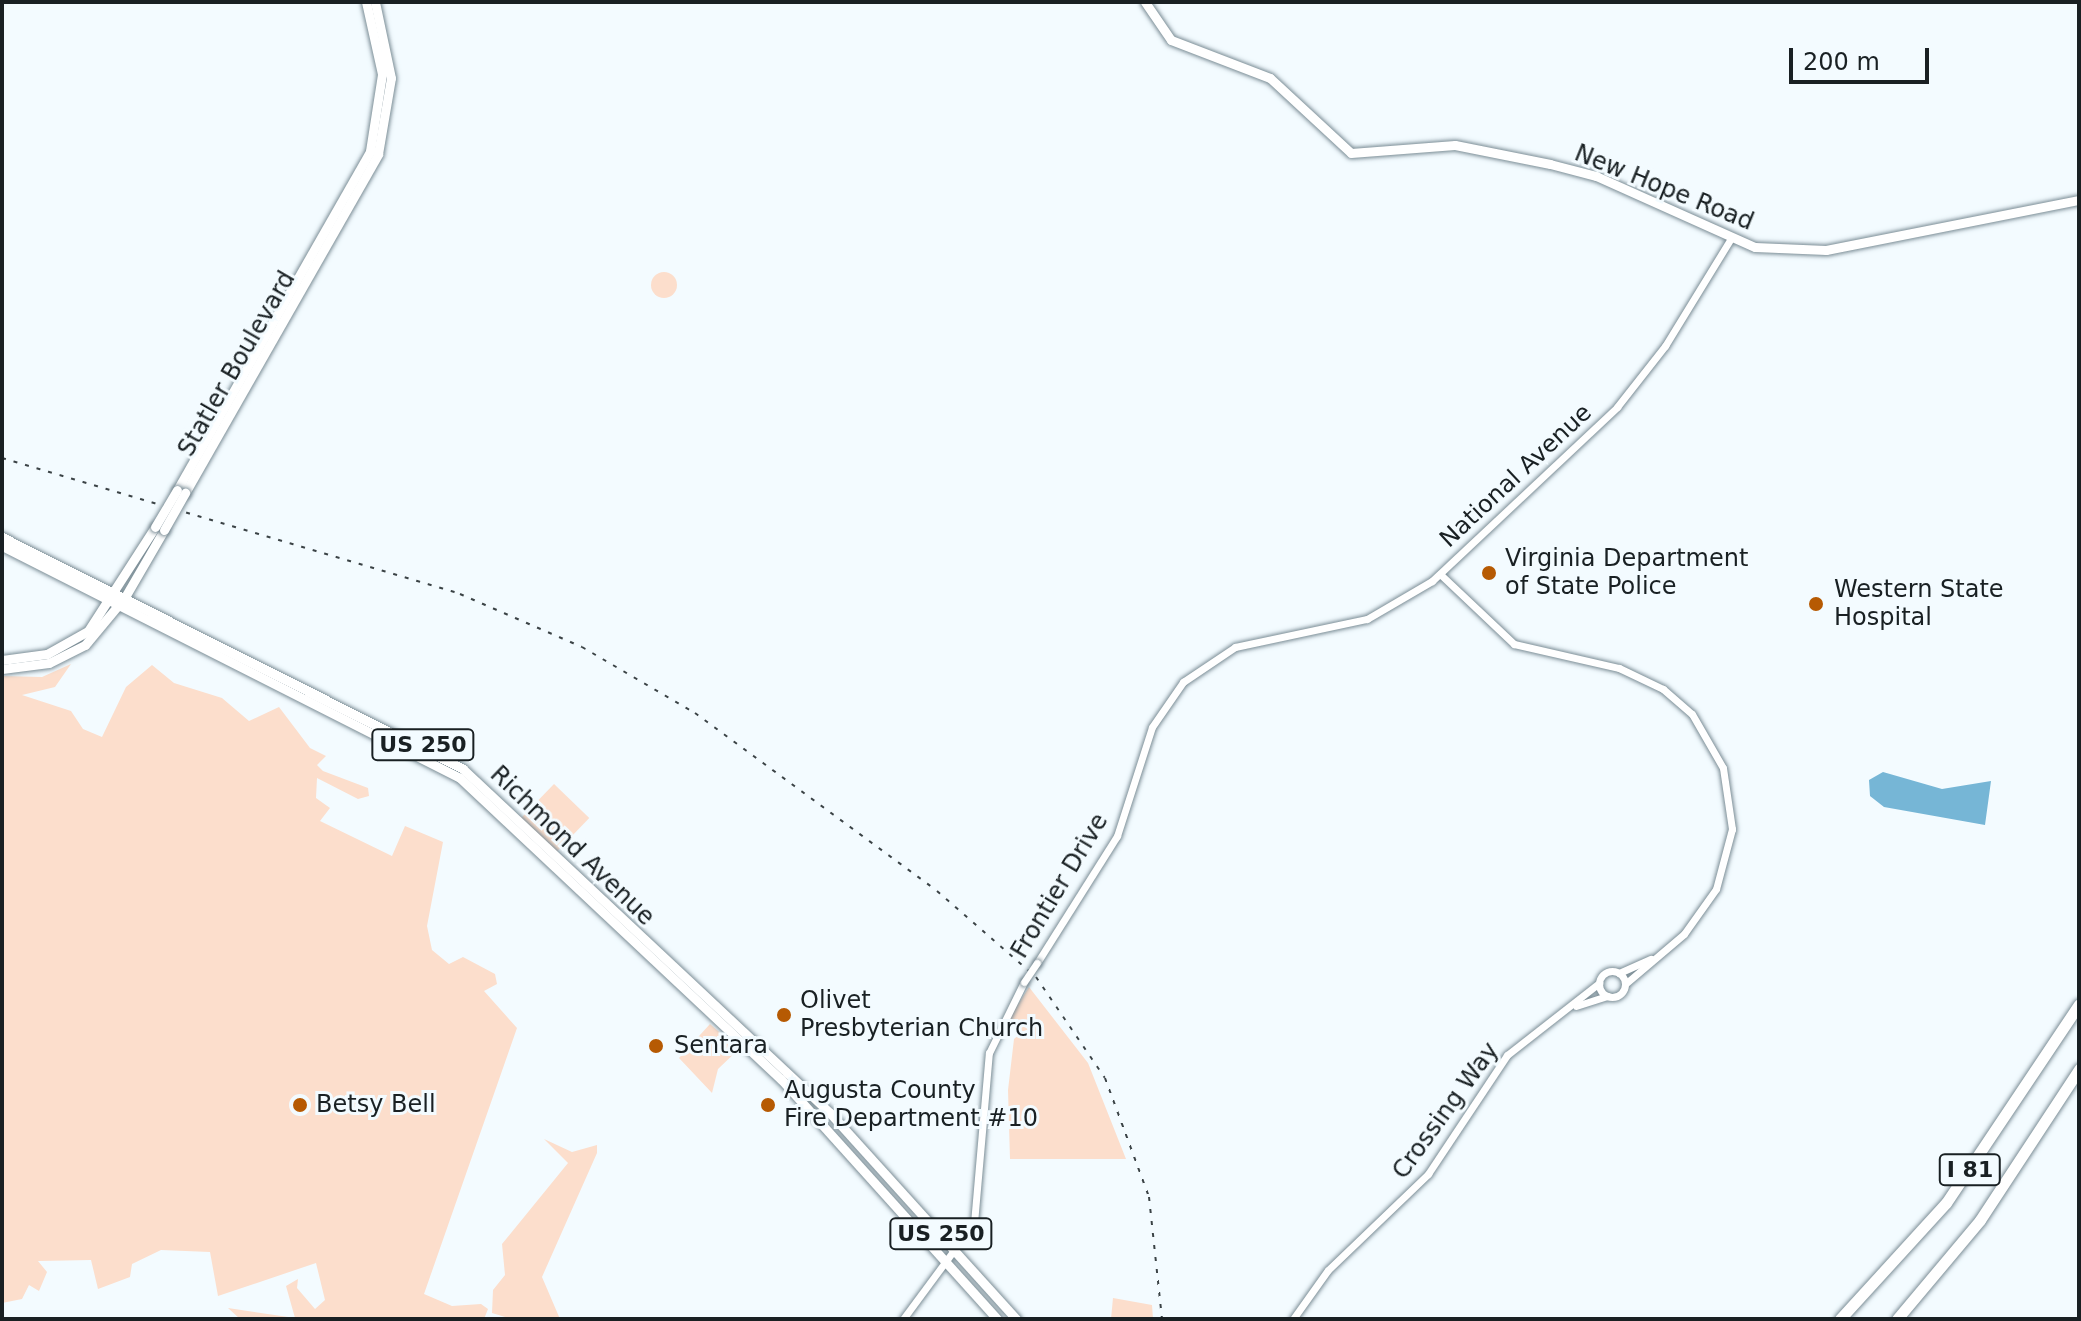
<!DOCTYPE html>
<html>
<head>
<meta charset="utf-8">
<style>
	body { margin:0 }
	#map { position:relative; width:2081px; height:1321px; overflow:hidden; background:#f3fbff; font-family:"DejaVu Sans",sans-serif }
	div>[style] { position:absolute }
	.green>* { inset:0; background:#fcdecc; transform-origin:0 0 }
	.round { border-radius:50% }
	.water>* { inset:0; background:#76b6d6 }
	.roads { filter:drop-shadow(0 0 2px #7b8d96) drop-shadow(0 0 2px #7b8d96) }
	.minor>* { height:7px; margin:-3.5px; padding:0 3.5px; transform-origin:3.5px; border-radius:3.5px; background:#fff }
	.minor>.ring { margin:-3.5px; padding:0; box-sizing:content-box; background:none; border:7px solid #fff; border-radius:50% }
	.major>* { height:9px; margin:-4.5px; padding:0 4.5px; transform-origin:4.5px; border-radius:4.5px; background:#fff }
	.highway>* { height:11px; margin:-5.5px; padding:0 5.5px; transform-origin:5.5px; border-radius:5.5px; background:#fff }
	.rail>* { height:2px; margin-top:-1px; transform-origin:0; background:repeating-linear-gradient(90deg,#3a4245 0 4px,transparent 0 12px) }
	.bridges { filter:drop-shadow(0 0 2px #7b8d96) drop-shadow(0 0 2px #7b8d96) }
	.minor-bridge>* { height:7px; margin:-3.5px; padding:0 3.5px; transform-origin:3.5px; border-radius:3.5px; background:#fff }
	.major-bridge>* { height:9px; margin:-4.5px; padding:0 4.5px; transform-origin:4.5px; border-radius:4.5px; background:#fff }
	.dots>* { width:22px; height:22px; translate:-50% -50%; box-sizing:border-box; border:4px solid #f3fbff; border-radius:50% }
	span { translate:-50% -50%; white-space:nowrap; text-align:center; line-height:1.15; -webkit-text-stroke:6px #f3fbff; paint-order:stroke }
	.shield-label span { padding:2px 6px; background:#f3fbff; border:2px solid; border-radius:6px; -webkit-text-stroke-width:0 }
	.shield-label { font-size:22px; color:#192023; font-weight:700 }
	.street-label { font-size:24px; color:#192023 }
	.poi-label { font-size:24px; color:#192023 }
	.left { translate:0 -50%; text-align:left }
	.frame { position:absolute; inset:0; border:4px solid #192023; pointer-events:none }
	.scale { position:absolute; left:1789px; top:48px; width:140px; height:36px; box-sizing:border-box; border:4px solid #192023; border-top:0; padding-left:10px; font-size:24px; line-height:28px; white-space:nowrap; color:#192023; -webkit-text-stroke:6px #f3fbff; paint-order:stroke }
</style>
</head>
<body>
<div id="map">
	<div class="green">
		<div class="round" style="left:651px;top:272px;width:26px;height:26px"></div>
		<div style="clip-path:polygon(71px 664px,55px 687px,22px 695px,71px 711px,83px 729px,102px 737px,126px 687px,152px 665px,174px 683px,222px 698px,249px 721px,279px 707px,310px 748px,326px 756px,317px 765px,323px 771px,368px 788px,369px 796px,358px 799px,317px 778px,316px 798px,330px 808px,320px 821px,392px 856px,405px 826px,443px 842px,427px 926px,432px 950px,449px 964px,463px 957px,495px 974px,497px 984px,484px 991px,517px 1028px,424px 1294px,452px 1306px,481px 1304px,488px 1309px,484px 1319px,240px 1319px,228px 1308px,295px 1318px,286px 1286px,298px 1279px,297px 1288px,315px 1309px,325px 1300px,316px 1263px,218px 1296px,210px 1252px,161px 1250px,132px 1264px,130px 1277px,98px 1289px,91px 1260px,38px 1261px,47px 1272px,39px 1291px,29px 1285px,22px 1299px,2px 1303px,2px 676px,42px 677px)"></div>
		<div style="left:554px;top:784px;width:49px;height:49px;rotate:44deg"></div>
		<div style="clip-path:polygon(1029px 987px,1088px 1063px,1126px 1159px,1010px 1159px,1008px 1090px,1014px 1039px,1021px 1033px,1009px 1019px)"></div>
		<div style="clip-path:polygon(710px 1024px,739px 1049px,718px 1069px,712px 1093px,679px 1058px)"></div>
		<div style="clip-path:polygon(544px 1139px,572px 1152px,597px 1145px,597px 1153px,542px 1277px,560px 1319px,512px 1319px,492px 1313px,493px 1290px,505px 1275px,502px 1244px,568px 1163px)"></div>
		<div style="clip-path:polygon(1113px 1298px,1152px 1305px,1153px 1319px,1111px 1319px)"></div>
	</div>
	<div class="water">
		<div style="clip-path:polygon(1883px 772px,1942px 789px,1991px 781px,1985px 825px,1884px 807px,1870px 796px,1869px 780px)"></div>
	</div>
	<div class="roads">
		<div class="minor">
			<div style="left:1440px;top:574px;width:102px;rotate:43.4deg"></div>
			<div style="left:1514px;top:644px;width:108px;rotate:12.9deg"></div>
			<div style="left:1619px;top:668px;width:49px;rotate:25.5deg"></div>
			<div style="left:1663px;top:689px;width:38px;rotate:41deg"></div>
			<div style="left:1692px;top:714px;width:62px;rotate:60.1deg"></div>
			<div style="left:1723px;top:768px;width:62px;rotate:81.6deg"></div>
			<div style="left:1732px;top:829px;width:62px;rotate:104.9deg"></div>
			<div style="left:1716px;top:889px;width:55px;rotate:125.4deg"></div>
			<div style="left:1684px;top:934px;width:77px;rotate:139.7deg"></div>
			<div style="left:1037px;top:963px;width:150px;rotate:-57.8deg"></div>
			<div style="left:1117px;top:836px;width:114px;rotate:-72.2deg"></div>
			<div style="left:1152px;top:727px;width:55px;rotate:-55.4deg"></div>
			<div style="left:1183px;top:682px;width:63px;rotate:-33.9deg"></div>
			<div style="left:1235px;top:647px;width:135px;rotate:-12deg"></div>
			<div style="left:1367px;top:619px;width:75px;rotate:-30.3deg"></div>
			<div style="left:1432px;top:581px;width:254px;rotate:-43.2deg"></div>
			<div style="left:1617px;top:407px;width:78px;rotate:-51.8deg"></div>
			<div style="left:1665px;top:346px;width:124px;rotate:-58.5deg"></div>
			<div class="ring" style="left:1599px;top:971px;width:19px;height:19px"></div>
			<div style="left:1619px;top:973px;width:35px;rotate:-24deg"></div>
			<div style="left:1576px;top:1006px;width:33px;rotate:-18deg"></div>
			<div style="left:903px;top:1319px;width:119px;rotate:-53.5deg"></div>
			<div style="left:974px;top:1223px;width:171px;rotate:-85deg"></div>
			<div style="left:989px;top:1053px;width:79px;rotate:-63.8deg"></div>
			<div style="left:1293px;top:1319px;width:60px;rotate:-54.5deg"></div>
			<div style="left:1328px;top:1270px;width:139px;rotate:-43.8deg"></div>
			<div style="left:1428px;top:1174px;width:143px;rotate:-56.4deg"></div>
			<div style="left:1507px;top:1055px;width:117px;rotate:-38deg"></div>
		</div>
		<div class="major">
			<div style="left:1145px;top:2px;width:46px;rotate:55.6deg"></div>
			<div style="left:1171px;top:40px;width:106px;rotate:21deg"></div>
			<div style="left:1270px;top:78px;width:110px;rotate:42.8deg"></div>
			<div style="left:1351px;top:153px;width:104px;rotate:-4.4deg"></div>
			<div style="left:1455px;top:145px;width:97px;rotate:11.3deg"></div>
			<div style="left:1550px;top:164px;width:48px;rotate:14.6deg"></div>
			<div style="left:1596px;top:176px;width:174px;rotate:24.1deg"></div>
			<div style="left:1755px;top:247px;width:71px;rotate:2.4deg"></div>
			<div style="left:1826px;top:250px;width:258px;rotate:-11.2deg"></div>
			<div style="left:177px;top:490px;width:390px;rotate:-60.3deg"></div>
			<div style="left:370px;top:151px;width:78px;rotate:-81.1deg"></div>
			<div style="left:382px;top:74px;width:74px;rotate:-102.5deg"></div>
			<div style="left:185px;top:493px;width:390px;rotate:-60.3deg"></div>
			<div style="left:378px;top:154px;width:77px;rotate:-80.3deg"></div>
			<div style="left:391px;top:78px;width:78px;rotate:-101.9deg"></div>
			<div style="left:2px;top:537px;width:516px;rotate:26.71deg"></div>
			<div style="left:463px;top:769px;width:503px;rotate:43.15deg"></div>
			<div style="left:830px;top:1113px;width:278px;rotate:47.9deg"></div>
			<div style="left:2px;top:546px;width:513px;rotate:26.86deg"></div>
			<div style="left:460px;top:778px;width:440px;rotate:43.2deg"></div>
			<div style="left:781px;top:1079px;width:323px;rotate:48deg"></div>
			<div style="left:2px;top:660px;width:45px;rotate:-7.6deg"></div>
			<div style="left:47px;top:654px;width:47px;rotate:-29.3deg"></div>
			<div style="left:88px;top:631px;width:124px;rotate:-57.2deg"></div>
			<div style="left:2px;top:669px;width:47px;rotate:-7.3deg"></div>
			<div style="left:49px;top:663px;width:40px;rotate:-26.6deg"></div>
			<div style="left:85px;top:645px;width:62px;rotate:-50.2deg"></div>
			<div style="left:125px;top:597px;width:78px;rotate:-59.8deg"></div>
		</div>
		<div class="highway">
			<div style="left:1840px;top:1319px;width:157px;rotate:-47.6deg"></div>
			<div style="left:1946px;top:1203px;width:239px;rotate:-56.2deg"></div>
			<div style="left:1897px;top:1319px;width:129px;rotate:-50deg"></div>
			<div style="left:1980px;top:1220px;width:181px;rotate:-56.7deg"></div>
		</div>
	</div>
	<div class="rail">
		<div style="left:2px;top:458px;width:478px;rotate:16.5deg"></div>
		<div style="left:460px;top:594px;width:133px;rotate:23.5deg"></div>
		<div style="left:582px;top:647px;width:131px;rotate:30.3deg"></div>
		<div style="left:695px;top:713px;width:300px;rotate:36.3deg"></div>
		<div style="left:937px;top:891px;width:131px;rotate:41deg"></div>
		<div style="left:1036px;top:977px;width:122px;rotate:55.7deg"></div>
		<div style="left:1105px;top:1078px;width:127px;rotate:69.7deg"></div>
		<div style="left:1149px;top:1197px;width:123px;rotate:83.9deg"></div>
	</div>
	<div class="bridges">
		<div class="minor-bridge">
			<div style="left:1024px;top:982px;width:23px;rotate:-56deg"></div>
		</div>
		<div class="major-bridge">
			<div style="left:155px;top:527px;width:43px;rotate:-59.3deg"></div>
			<div style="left:164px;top:530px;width:43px;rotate:-60.4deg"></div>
		</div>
	</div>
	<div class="dots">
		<div style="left:1489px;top:573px;background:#b65a03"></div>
		<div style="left:1816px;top:604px;background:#b65a03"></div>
		<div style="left:784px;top:1015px;background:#b65a03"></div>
		<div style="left:656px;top:1046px;background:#b65a03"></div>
		<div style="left:300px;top:1105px;background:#b65a03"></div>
		<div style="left:768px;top:1105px;background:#b65a03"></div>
	</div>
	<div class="shield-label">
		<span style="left:423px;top:745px">US 250</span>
		<span style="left:1970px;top:1170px">I 81</span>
		<span style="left:941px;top:1234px">US 250</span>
	</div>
	<div class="street-label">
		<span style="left:1664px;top:188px;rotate:22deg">New Hope Road</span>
		<span style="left:237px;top:364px;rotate:-60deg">Statler Boulevard</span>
		<span style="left:1516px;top:476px;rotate:-43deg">National Avenue</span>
		<span style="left:572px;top:846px;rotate:44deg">Richmond Avenue</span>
		<span style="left:1060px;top:886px;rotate:-59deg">Frontier Drive</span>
		<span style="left:1446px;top:1111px;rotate:-54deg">Crossing Way</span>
	</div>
	<div class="poi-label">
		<span class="left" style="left:1505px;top:573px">Virginia Department<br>of State Police</span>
		<span class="left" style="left:1834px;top:604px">Western State<br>Hospital</span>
		<span class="left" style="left:800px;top:1015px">Olivet<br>Presbyterian Church</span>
		<span class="left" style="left:674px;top:1046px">Sentara</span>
		<span class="left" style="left:784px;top:1105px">Augusta County<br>Fire Department #10</span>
		<span class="left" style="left:316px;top:1105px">Betsy Bell</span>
	</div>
	<div class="frame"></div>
	<div class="scale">200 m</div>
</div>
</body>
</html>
